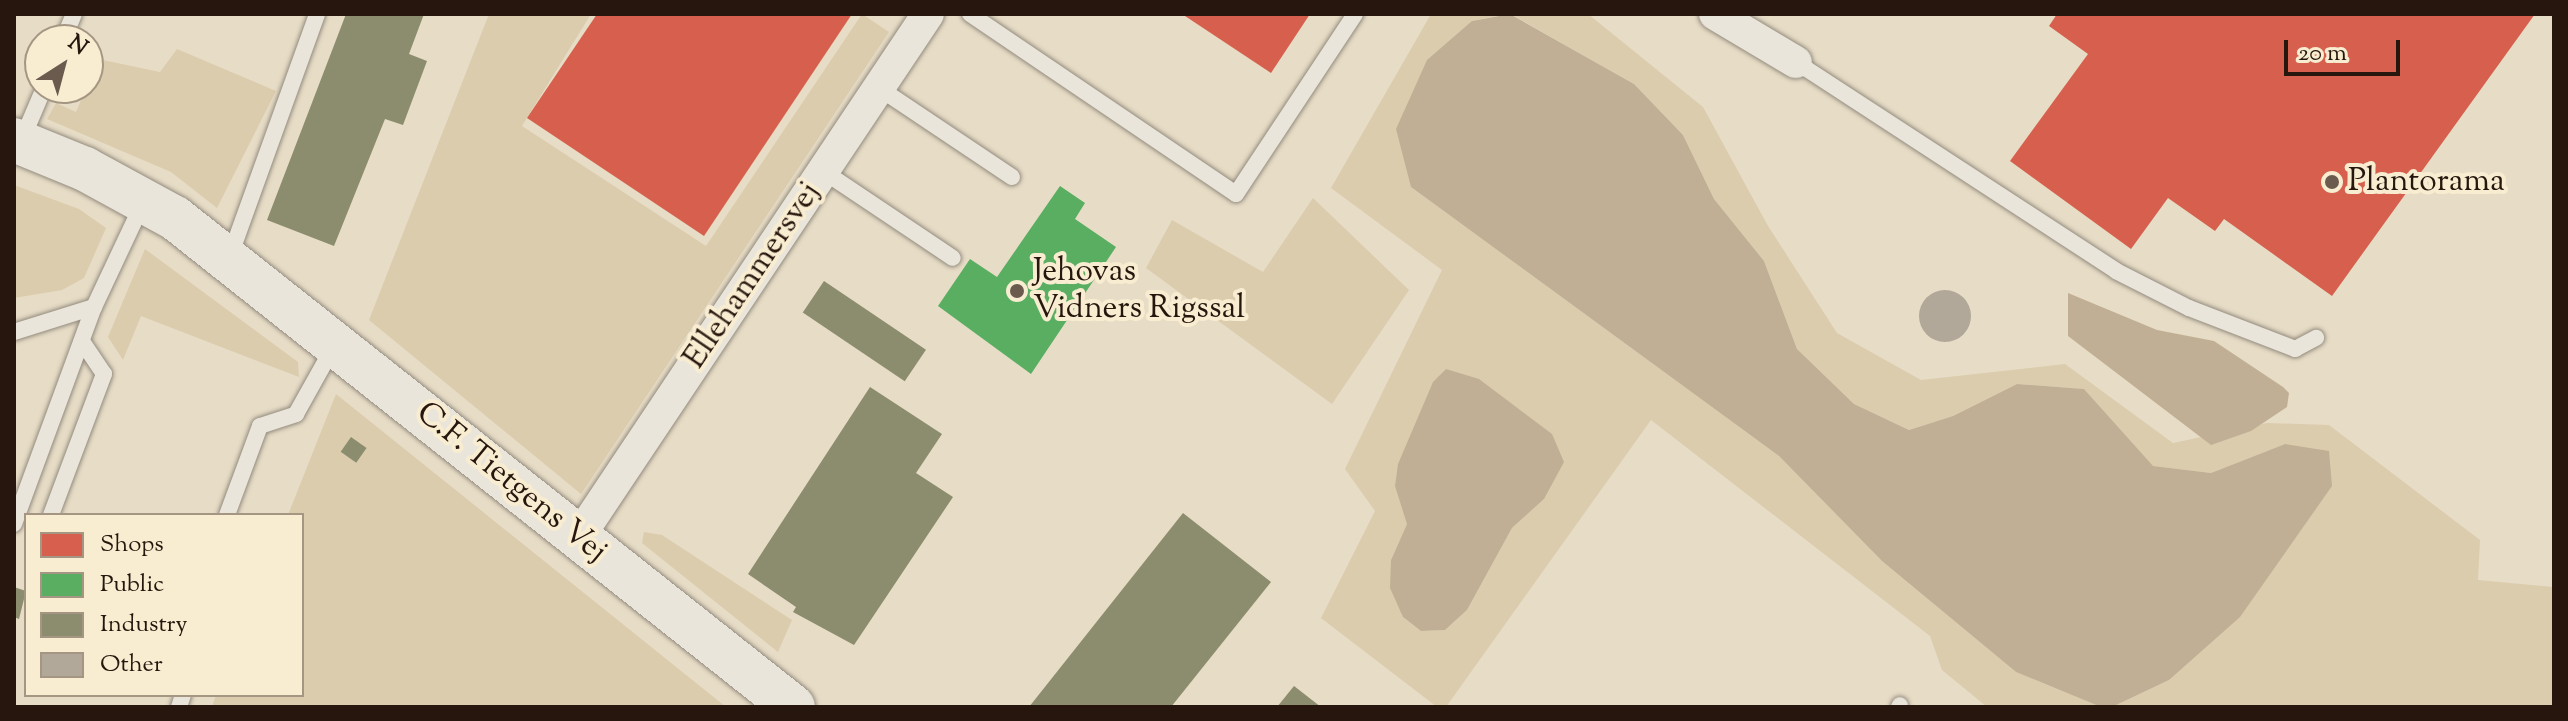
<!DOCTYPE html>
<html>
<head>
<meta charset="utf-8">
<style>
	body { margin:0 }
	#map { position:relative; width:2568px; height:721px; overflow:hidden; background:#e7dcc6; font-family:"Sorts Mill Goudy",serif }
	div>[style] { position:absolute }
	.green>* { inset:0; background:#dbccae }
	.water>* { inset:0; background:#c0af94 }
	.shops>* { inset:0; background:#d6604d }
	.public>* { inset:0; background:#5aae61 }
	.industry>* { inset:0; background:#8c8c6e; transform-origin:0 0 }
	.building>* { inset:0; background:#b1a899 }
	.round { border-radius:50% }
	.roads { filter:drop-shadow(0 0 2px #938b7e) drop-shadow(0 0 2px #938b7e) }
	.lane>* { height:16px; margin:-8px; padding:0 8px; transform-origin:8px; border-radius:8px; background:#eae5da }
	.street>* { height:32px; margin:-16px; padding:0 16px; transform-origin:16px; border-radius:16px; background:#eae5da }
	.secondary>* { height:44px; margin:-22px; padding:0 22px; transform-origin:22px; border-radius:22px; background:#eae5da }
	.dots>* { width:22px; height:22px; translate:-50% -50%; box-sizing:border-box; border:4px solid #f8ecd1; border-radius:50% }
	span { translate:-50% -50%; white-space:nowrap; text-align:center; line-height:1.15; -webkit-text-stroke:8px #f8ecd1; paint-order:stroke }
	.poi-label { font-size:32px; color:#26160d }
	.left { translate:0 -50%; text-align:left }
	.street-label { font-size:32px; color:#26160d }
	.frame { position:absolute; inset:0; border:16px solid #26160d; pointer-events:none }
	.legend { position:absolute; left:24px; top:513px; width:280px; height:184px; box-sizing:border-box; background:#f8ecd1; border:2px solid #a49683; margin:0; padding:10px 14px; list-style:none; font-size:24px; color:#26160d }
	.legend li { display:flex; align-items:center; gap:16px; height:40px }
	.legend b { width:40px; border:2px solid #a49683 }
	.north { position:absolute; left:24px; top:24px; width:80px; height:80px; box-sizing:border-box; background:#f8ecd1; border:2px solid #a49683; border-radius:50%; rotate:36deg; font-size:22px; font-weight:700; line-height:32px; text-align:center; color:#26160d }
	.north::after { content:''; display:block; margin:auto; width:28px; height:36px; background:#6a5b4e; clip-path:polygon(50% 0,100% 100%,50% 72%,0 100%) }
	.scale { position:absolute; left:2284px; top:40px; width:116px; height:36px; box-sizing:border-box; border:4px solid #26160d; border-top:0; padding-left:10px; font-size:24px; line-height:28px; white-space:nowrap; color:#26160d; -webkit-text-stroke:6px #f8ecd1; paint-order:stroke }
</style>
</head>
<body>
<div id="map">
	<div class="green">
		<div style="clip-path:polygon(489px 14px,591px 14px,522px 126px,706px 246px,862px 14px,889px 32px,581px 494px,369px 320px)"></div>
		<div style="clip-path:polygon(evenodd,1431px 14px,1506px 14px,1472px 21px,1411px 187px,1779px 456px,1882px 561px,2016px 672px,2101px 707px,1987px 707px,1942px 670px,1930px 636px,1651px 420px,1446px 707px,1437px 707px,1321px 618px,1375px 511px,1345px 469px,1442px 270px,1331px 188px,1431px 14px,1544px 499px,1512px 528px,1467px 610px,1445px 630px,1421px 631px,1403px 617px,1391px 560px,1407px 524px,1544px 499px)"></div>
		<div style="clip-path:polygon(1511px 14px,1588px 14px,1703px 107px,1768px 226px,1837px 333px,1921px 380px,2065px 364px,2173px 443px,2267px 423px,2329px 425px,2480px 540px,2478px 580px,2554px 587px,2554px 707px,2112px 707px,2169px 680px,2285px 444px,2211px 473px,2152px 466px,2084px 389px,2017px 384px,1953px 416px,1909px 430px,1854px 404px,1797px 349px,1764px 261px,1714px 199px,1683px 135px,1634px 84px)"></div>
		<div style="clip-path:polygon(177px 49px,276px 91px,217px 208px,171px 172px,47px 119px,56px 103px,76px 112px,98px 59px,160px 72px)"></div>
		<div style="clip-path:polygon(14px 185px,79px 209px,106px 228px,84px 278px,62px 290px,14px 298px)"></div>
		<div style="clip-path:polygon(1313px 198px,1409px 290px,1332px 404px,1146px 268px,1172px 220px,1263px 272px)"></div>
		<div style="clip-path:polygon(145px 249px,298px 362px,299px 377px,141px 316px,123px 360px,108px 337px)"></div>
		<div style="clip-path:polygon(336px 394px,726px 707px,212px 707px,216px 695px,302px 695px,302px 515px,288px 515px)"></div>
		<div style="clip-path:polygon(644px 532px,662px 535px,792px 620px,778px 652px,642px 543px)"></div>
	</div>
	<div class="water">
		<div style="clip-path:polygon(1510px 14px,1634px 84px,1683px 135px,1714px 199px,1764px 261px,1797px 349px,1854px 404px,1909px 430px,1953px 416px,2017px 384px,2084px 389px,2153px 466px,2211px 473px,2285px 444px,2329px 451px,2332px 486px,2240px 617px,2169px 680px,2112px 707px,2101px 707px,2016px 672px,1882px 561px,1779px 456px,1411px 187px,1396px 129px,1427px 60px,1472px 21px)"></div>
		<div style="clip-path:polygon(2068px 293px,2157px 330px,2214px 341px,2283px 387px,2289px 393px,2287px 407px,2251px 431px,2211px 445px,2068px 336px)"></div>
		<div style="clip-path:polygon(1446px 369px,1479px 379px,1552px 434px,1564px 462px,1544px 499px,1512px 528px,1467px 610px,1445px 630px,1421px 631px,1403px 617px,1390px 588px,1391px 560px,1407px 524px,1395px 486px,1398px 464px,1433px 382px)"></div>
	</div>
	<div class="shops">
		<div style="clip-path:polygon(597px 14px,852px 14px,704px 236px,527px 118px)"></div>
		<div style="clip-path:polygon(1182px 14px,1310px 14px,1271px 73px)"></div>
		<div style="clip-path:polygon(2057px 14px,2535px 14px,2332px 296px,2224px 219px,2215px 231px,2168px 198px,2131px 249px,2010px 161px,2088px 54px,2049px 26px)"></div>
	</div>
	<div class="public">
		<div style="clip-path:polygon(1060px 186px,1085px 203px,1075px 219px,1116px 247px,1031px 374px,938px 306px,970px 259px,997px 277px)"></div>
	</div>
	<div class="industry">
		<div style="clip-path:polygon(346px 14px,424px 14px,409px 54px,427px 61px,403px 125px,385px 119px,334px 246px,267px 220px)"></div>
		<div style="left:824px;top:281px;width:123px;height:38px;rotate:34deg"></div>
		<div style="clip-path:polygon(870px 387px,942px 434px,916px 473px,953px 497px,854px 645px,793px 612px,796px 607px,748px 574px)"></div>
		<div style="left:351px;top:437px;width:19px;height:18px;rotate:35deg"></div>
		<div style="clip-path:polygon(1183px 513px,1271px 582px,1171px 707px,1029px 707px)"></div>
		<div style="clip-path:polygon(14px 587px,26px 591px,19px 619px,14px 617px)"></div>
		<div style="clip-path:polygon(1294px 686px,1321px 707px,1277px 707px)"></div>
	</div>
	<div class="building">
		<div class="round" style="left:1919px;top:290px;width:52px;height:52px"></div>
	</div>
	<div class="roads">
		<div class="lane">
			<div style="left:970px;top:14px;width:321px;rotate:34.1deg"></div>
			<div style="left:1236px;top:194px;width:216px;rotate:-56.5deg"></div>
			<div style="left:63px;top:40px;width:28px;rotate:-67deg"></div>
			<div style="left:1796px;top:62px;width:382px;rotate:33.1deg"></div>
			<div style="left:2116px;top:271px;width:82px;rotate:26.9deg"></div>
			<div style="left:2189px;top:308px;width:114px;rotate:21.1deg"></div>
			<div style="left:2295px;top:349px;width:24px;rotate:-28deg"></div>
			<div style="left:879px;top:88px;width:160px;rotate:33.8deg"></div>
			<div style="left:21px;top:142px;width:59px;rotate:-66.9deg"></div>
			<div style="left:823px;top:171px;width:156px;rotate:33.8deg"></div>
			<div style="left:230px;top:256px;width:257px;rotate:-70.2deg"></div>
			<div style="left:14px;top:332px;width:84px;rotate:-17.4deg"></div>
			<div style="left:51px;top:515px;width:151px;rotate:-69.4deg"></div>
			<div style="left:104px;top:374px;width:40px;rotate:-124deg"></div>
			<div style="left:227px;top:515px;width:95px;rotate:-69.7deg"></div>
			<div style="left:260px;top:426px;width:38px;rotate:-18deg"></div>
			<div style="left:296px;top:414px;width:78px;rotate:-60.8deg"></div>
			<div style="left:14px;top:524px;width:231px;rotate:-69.8deg"></div>
			<div style="left:94px;top:307px;width:115px;rotate:-64.8deg"></div>
			<div style="left:179px;top:707px;width:13px;rotate:-72deg"></div>
			<div style="left:1899px;top:707px;width:2px;rotate:-63deg"></div>
		</div>
		<div class="street">
			<div style="left:1715px;top:14px;width:94px;rotate:30.7deg"></div>
			<div style="left:578px;top:538px;width:630px;rotate:-56.26deg"></div>
		</div>
		<div class="secondary">
			<div style="left:14px;top:140px;width:77px;rotate:22.2deg"></div>
			<div style="left:85px;top:169px;width:102px;rotate:28.6deg"></div>
			<div style="left:175px;top:218px;width:788px;rotate:38.35deg"></div>
		</div>
	</div>
	<div class="dots">
		<div style="left:2332px;top:182px;background:#6a5b4e"></div>
		<div style="left:1017px;top:291px;background:#6a5b4e"></div>
	</div>
	<div class="poi-label">
		<span class="left" style="left:2348px;top:182px">Plantorama</span>
		<span class="left" style="left:1033px;top:291px">Jehovas<br>Vidners Rigssal</span>
	</div>
	<div class="street-label">
		<span style="left:753px;top:276px;rotate:-56deg">Ellehammersvej</span>
		<span style="left:511px;top:483px;rotate:39deg">C.F. Tietgens Vej</span>
	</div>
	<div class="frame"></div>
	<ul class="legend">
	<li><b style="height:22px;background:#d6604d"></b>Shops</li>
	<li><b style="height:22px;background:#5aae61"></b>Public</li>
	<li><b style="height:22px;background:#8c8c6e"></b>Industry</li>
	<li><b style="height:22px;background:#b1a899"></b>Other</li>
	</ul>
	<div class="north">N</div>
	<div class="scale">20 m</div>
</div>
</body>
</html>
